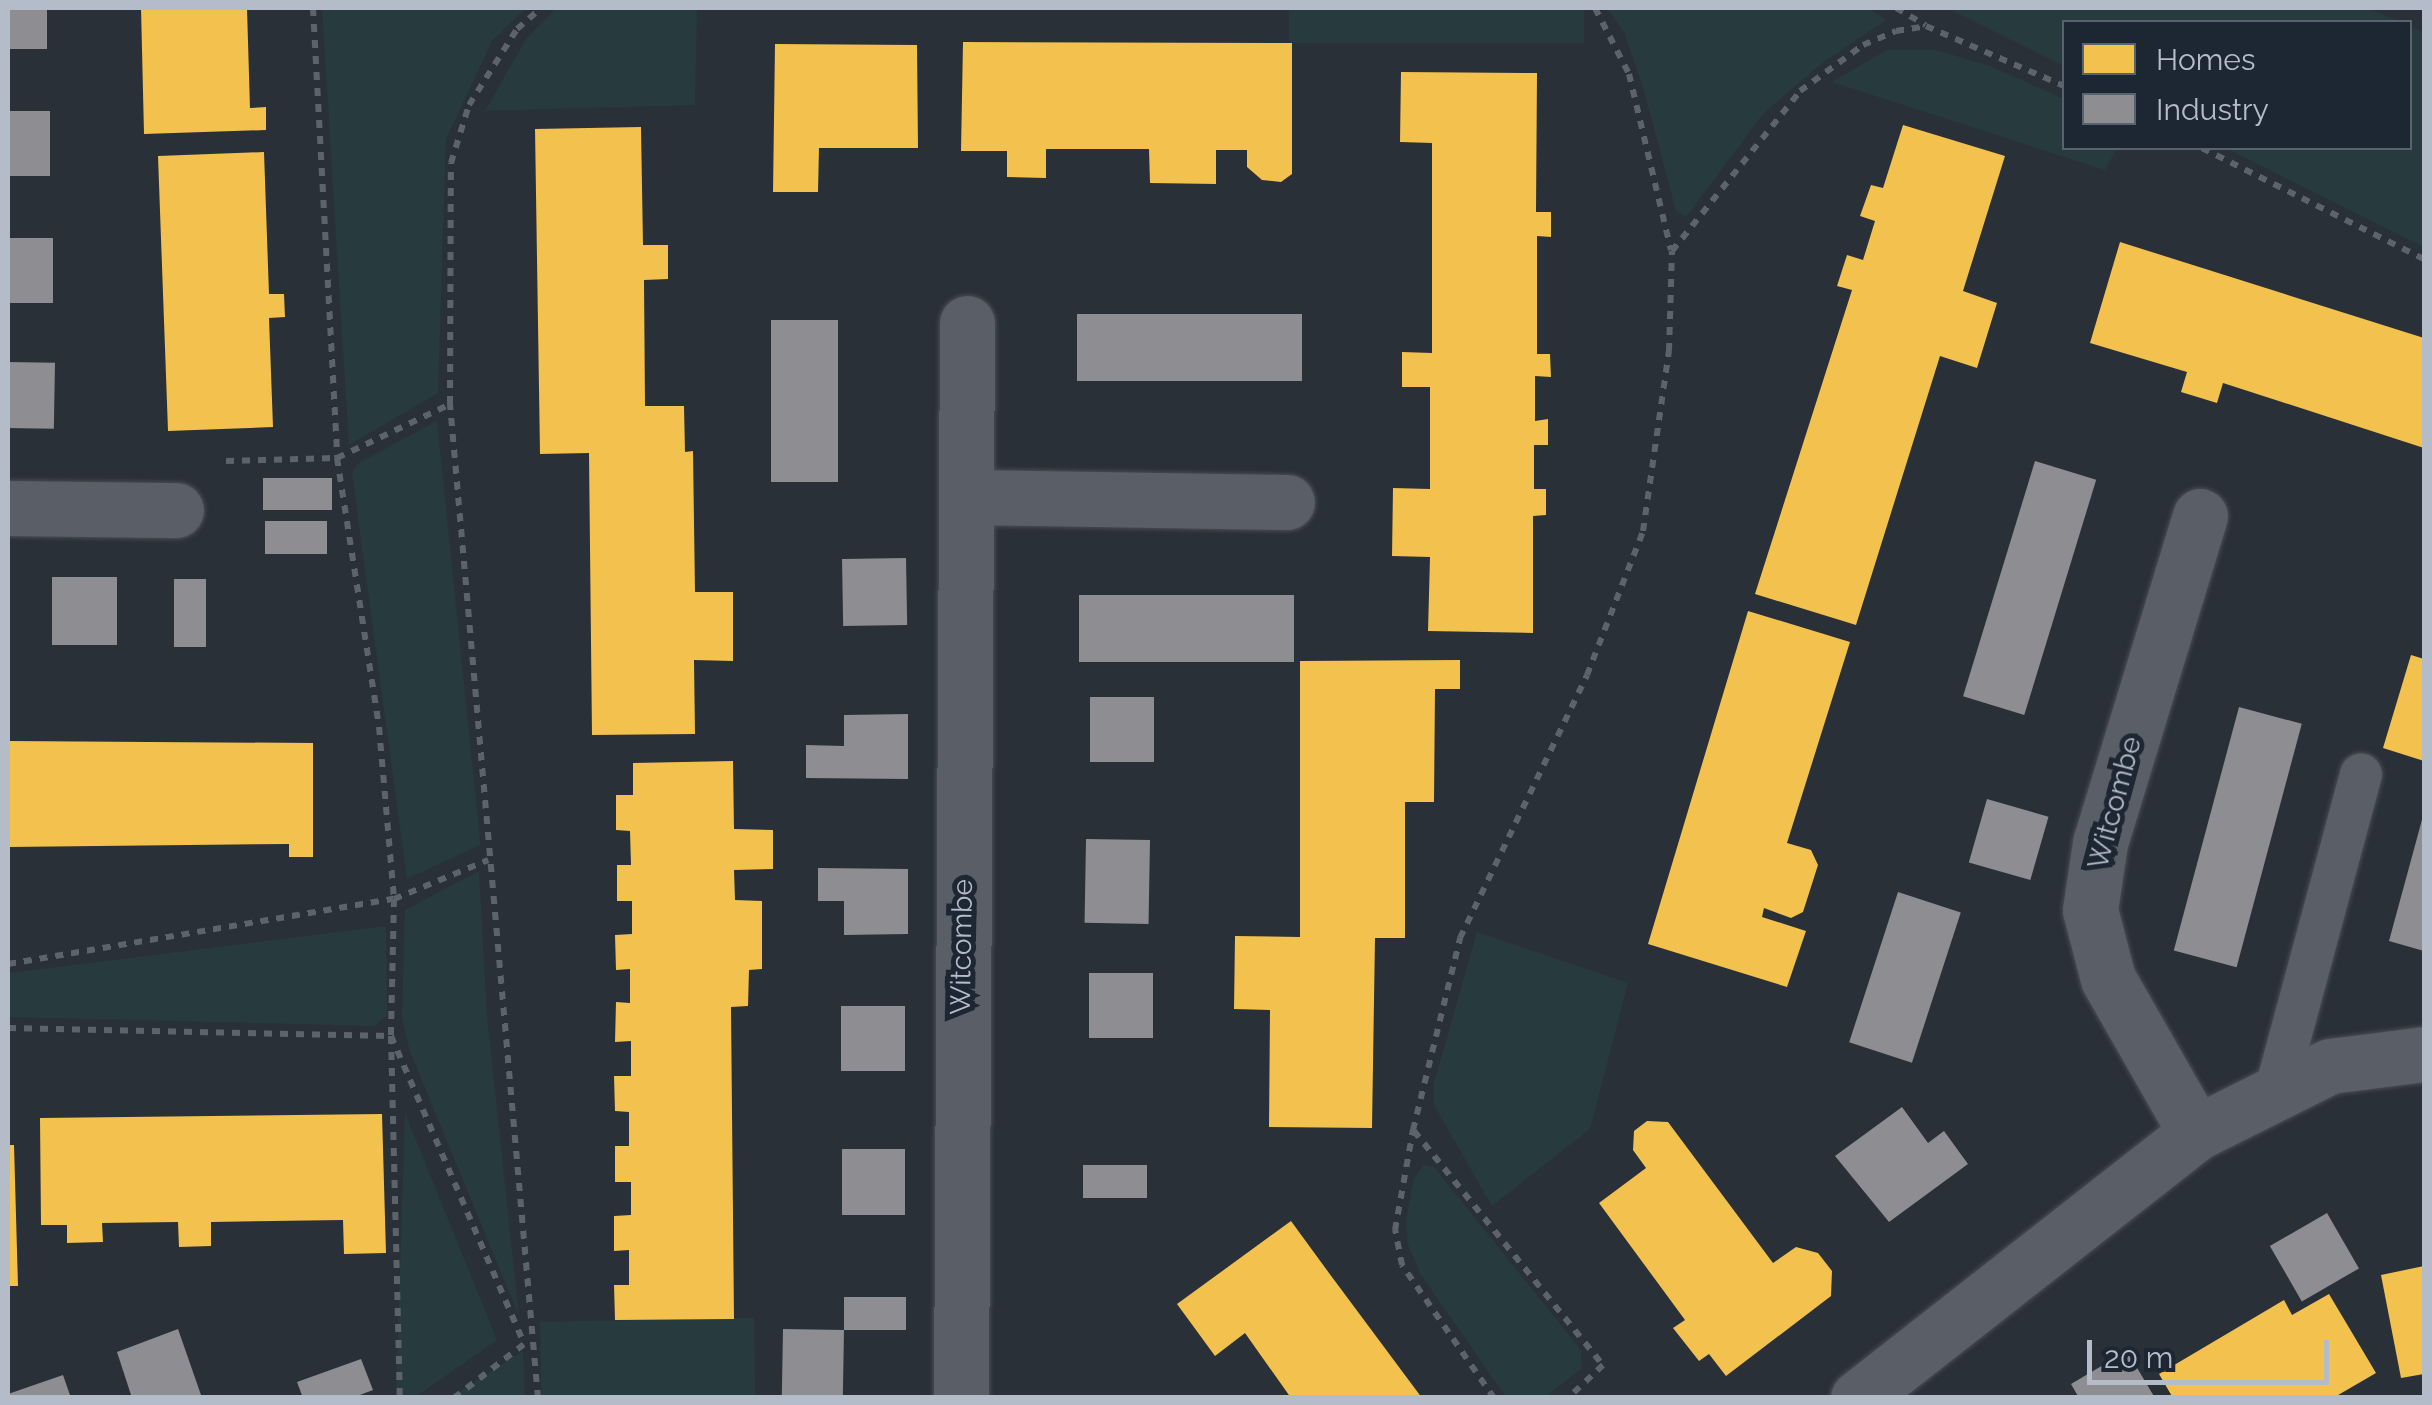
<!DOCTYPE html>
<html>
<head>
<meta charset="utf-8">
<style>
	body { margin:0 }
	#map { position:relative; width:2432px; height:1405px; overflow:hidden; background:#2a3038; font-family:Raleway,sans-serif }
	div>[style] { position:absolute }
	.green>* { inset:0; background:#273a3e; transform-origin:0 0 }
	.homes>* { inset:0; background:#f2c14e }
	.industry>* { inset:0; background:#8d8d92; transform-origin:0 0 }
	.path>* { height:6px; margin-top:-3px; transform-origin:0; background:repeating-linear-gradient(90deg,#5d636a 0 8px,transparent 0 16px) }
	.roads { filter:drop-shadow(0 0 2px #484c53) drop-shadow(0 0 2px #484c53) }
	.service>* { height:42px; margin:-21px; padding:0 21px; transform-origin:21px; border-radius:21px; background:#5a5e66 }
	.minor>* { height:55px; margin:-27.5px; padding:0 27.5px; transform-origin:27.5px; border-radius:27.5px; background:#5a5e66 }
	span { translate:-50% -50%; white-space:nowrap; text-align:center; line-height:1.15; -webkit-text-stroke:10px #1d2633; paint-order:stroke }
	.street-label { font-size:28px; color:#b4bcc9 }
	.frame { position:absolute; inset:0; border:10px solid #b4bcc9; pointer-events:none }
	.legend { position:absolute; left:2062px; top:20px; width:350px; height:130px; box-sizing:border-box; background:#1d2633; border:2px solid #59626f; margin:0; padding:12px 18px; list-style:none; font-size:30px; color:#b4bcc9 }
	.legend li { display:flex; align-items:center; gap:20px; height:50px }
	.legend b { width:50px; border:2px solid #59626f }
	.scale { position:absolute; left:2087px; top:1340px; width:242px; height:45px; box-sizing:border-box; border:5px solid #b4bcc9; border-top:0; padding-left:12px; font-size:30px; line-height:35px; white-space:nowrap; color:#b4bcc9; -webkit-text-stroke:8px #1d2633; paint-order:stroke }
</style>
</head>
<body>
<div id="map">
	<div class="green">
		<div style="clip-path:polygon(322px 8px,526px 8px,492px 41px,446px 139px,438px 393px,349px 445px)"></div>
		<div style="clip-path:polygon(556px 8px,697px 8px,695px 105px,485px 111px,526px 39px)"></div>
		<div style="left:1289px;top:8px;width:295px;height:35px"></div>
		<div style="clip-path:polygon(1607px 8px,1868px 8px,1886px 20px,1821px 64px,1763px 114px,1686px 217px,1676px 211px,1643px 87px,1624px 32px)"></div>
		<div style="clip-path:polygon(1947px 8px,2367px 8px,2401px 22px,2064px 22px,2064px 66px)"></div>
		<div style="clip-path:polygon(2410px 26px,2424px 33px,2424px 247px,2226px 148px,2410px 148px)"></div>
		<div style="clip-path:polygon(1887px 50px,1936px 50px,1990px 66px,2064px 99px,2064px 148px,2117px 148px,2105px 170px,1832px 82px)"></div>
		<div style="clip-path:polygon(437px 421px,480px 840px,480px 845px,407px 879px,352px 473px,357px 464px)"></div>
		<div style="clip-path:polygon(479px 871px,487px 1016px,519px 1316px,409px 1049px,402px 1016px,405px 910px)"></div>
		<div style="clip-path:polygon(386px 926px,387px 1016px,374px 1026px,8px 1017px,8px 973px)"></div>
		<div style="clip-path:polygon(1477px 932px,1628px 983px,1590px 1129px,1492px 1206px,1434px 1105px,1434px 1083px)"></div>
		<div style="clip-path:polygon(405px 1113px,497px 1340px,414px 1398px,396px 1397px)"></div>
		<div style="clip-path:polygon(1423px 1165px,1434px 1167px,1581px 1350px,1582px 1368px,1545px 1397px,1506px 1397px,1421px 1275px,1408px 1245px,1406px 1222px,1413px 1181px)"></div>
		<div style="left:754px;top:1318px;width:79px;height:214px;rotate:89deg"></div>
		<div style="clip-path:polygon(523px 1351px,525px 1397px,451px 1397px)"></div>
	</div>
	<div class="homes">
		<div style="clip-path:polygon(141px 8px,247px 8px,250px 108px,266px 107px,266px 130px,144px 134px)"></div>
		<div style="clip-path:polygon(963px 42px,1292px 43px,1292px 174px,1281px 182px,1262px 180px,1247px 167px,1247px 150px,1216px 150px,1216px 184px,1150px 183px,1149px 149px,1046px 149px,1046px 178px,1007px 177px,1007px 151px,961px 151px)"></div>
		<div style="clip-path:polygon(775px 44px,917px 45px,918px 148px,819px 148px,818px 192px,773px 192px)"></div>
		<div style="clip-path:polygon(1401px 72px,1537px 73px,1536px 212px,1551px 212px,1551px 237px,1537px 236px,1537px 354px,1550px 354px,1551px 377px,1535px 376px,1535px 421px,1548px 419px,1548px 445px,1534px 445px,1534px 489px,1546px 489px,1546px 515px,1533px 516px,1533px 633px,1428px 631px,1430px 557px,1392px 556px,1393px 488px,1430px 489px,1430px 387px,1402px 387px,1402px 352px,1432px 353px,1432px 143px,1400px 142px)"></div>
		<div style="clip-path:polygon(1903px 125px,2005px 156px,1963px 291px,1997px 303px,1977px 368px,1940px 356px,1856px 625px,1755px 594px,1852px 290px,1837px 286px,1847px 255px,1863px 260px,1875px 221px,1860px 216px,1871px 185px,1883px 188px)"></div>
		<div style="clip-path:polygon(641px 127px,643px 245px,668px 245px,668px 279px,644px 280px,645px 406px,684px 406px,685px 452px,693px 451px,695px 592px,733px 592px,733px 661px,694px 660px,695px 734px,592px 735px,589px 453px,540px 454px,535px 129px)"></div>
		<div style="clip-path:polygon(264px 152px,269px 294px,284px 294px,285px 317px,269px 318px,273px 427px,168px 431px,158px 156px)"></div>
		<div style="clip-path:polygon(2120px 242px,2424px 338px,2424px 448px,2223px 383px,2217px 403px,2181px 392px,2187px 372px,2090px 343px)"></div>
		<div style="clip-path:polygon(1748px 611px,1850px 642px,1787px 843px,1811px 850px,1818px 865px,1803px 912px,1791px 918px,1764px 908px,1762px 917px,1806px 931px,1787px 987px,1648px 944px)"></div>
		<div style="clip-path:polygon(2411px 655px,2424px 659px,2424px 761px,2383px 748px)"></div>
		<div style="clip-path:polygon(1460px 660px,1460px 689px,1435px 689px,1434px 802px,1405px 802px,1405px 938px,1375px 938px,1372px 1128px,1269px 1127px,1270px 1010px,1234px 1009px,1235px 936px,1300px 937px,1300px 661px)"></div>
		<div style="clip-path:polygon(8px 741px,313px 743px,313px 857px,289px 857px,289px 844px,8px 847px)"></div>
		<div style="clip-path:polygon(733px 761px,734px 829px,773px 830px,773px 869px,734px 870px,735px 900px,762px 901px,762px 969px,749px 970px,748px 1006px,731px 1007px,734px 1319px,615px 1320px,614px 1285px,629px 1285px,629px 1250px,614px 1251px,614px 1216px,631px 1215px,631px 1182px,615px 1182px,615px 1146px,629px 1146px,629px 1112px,615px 1111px,614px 1076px,631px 1076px,631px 1041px,615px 1042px,616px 1002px,630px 1003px,630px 969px,616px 970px,615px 935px,632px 934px,632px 901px,617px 901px,617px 865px,631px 865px,630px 831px,616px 830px,616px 795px,633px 795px,633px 763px)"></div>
		<div style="clip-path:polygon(382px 1114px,386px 1253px,344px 1254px,343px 1220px,211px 1222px,211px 1246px,179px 1247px,178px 1222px,102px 1223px,103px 1242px,67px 1243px,67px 1225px,41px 1225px,40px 1118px)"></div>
		<div style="clip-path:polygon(1647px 1121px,1668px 1122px,1773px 1263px,1796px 1247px,1818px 1253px,1832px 1271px,1831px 1296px,1726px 1376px,1709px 1354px,1699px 1361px,1673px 1328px,1685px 1320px,1599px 1203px,1646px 1168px,1633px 1150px,1634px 1131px)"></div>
		<div style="clip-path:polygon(8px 1145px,14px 1145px,18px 1286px,8px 1286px)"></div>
		<div style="clip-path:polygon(1291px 1221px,1329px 1273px,1422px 1398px,1291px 1398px,1245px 1333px,1215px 1356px,1177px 1304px)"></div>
		<div style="clip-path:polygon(2424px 1266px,2424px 1374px,2401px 1378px,2381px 1275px)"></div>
		<div style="clip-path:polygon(2329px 1294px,2376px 1373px,2333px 1398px,2173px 1398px,2159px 1374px,2284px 1300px,2292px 1315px)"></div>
	</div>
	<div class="industry">
		<div style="left:8px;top:8px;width:39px;height:41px"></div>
		<div style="left:8px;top:111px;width:42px;height:65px"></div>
		<div style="left:53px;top:238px;width:65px;height:45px;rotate:90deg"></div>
		<div style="left:1302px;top:314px;width:67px;height:225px;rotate:90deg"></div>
		<div style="left:838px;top:320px;width:162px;height:67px;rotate:90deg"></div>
		<div style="left:8px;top:362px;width:47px;height:66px;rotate:1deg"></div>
		<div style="left:2035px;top:461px;width:64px;height:246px;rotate:17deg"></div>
		<div style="left:332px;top:478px;width:32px;height:69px;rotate:90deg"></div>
		<div style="left:265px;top:521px;width:62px;height:33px"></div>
		<div style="left:906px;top:558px;width:67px;height:64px;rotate:89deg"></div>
		<div style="left:52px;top:577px;width:65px;height:68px"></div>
		<div style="left:174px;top:579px;width:32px;height:68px"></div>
		<div style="left:1079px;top:595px;width:215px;height:67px"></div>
		<div style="left:1154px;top:697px;width:65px;height:64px;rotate:90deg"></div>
		<div style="left:2239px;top:707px;width:65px;height:252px;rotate:15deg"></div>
		<div style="clip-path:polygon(908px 714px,908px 779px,806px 778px,806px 745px,844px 746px,844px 715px)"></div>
		<div style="left:1987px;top:799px;width:64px;height:66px;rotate:16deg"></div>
		<div style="clip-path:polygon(2423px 816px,2424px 816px,2424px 951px,2389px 941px)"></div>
		<div style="left:1150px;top:840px;width:84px;height:64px;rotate:91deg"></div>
		<div style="clip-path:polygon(818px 868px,908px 869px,908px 934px,844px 935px,844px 901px,818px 901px)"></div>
		<div style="left:1898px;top:892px;width:66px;height:158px;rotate:18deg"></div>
		<div style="left:1153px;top:973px;width:65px;height:64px;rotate:90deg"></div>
		<div style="left:905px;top:1006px;width:65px;height:64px;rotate:90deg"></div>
		<div style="clip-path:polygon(1902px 1107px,1928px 1143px,1944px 1131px,1968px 1164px,1889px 1222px,1835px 1156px)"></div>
		<div style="left:842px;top:1149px;width:63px;height:66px"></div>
		<div style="left:1083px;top:1165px;width:64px;height:33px"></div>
		<div style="left:2327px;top:1213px;width:64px;height:66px;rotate:60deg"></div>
		<div style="left:844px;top:1297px;width:62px;height:33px"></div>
		<div style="clip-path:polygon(178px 1329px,201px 1395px,132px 1398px,117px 1352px)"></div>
		<div style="left:783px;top:1329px;width:61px;height:69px;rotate:1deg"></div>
		<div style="clip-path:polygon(2127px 1351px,2155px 1398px,2079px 1398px,2071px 1384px)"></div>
		<div style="clip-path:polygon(361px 1359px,373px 1390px,352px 1398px,303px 1398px,297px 1382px)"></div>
		<div style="clip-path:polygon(63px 1375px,71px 1398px,8px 1398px,8px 1394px)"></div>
	</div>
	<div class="path">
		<div style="left:313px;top:8px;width:451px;rotate:86.9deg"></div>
		<div style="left:337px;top:458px;width:272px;rotate:81.1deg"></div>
		<div style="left:379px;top:727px;width:173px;rotate:85deg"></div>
		<div style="left:394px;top:899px;width:137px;rotate:91.3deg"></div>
		<div style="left:391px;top:1036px;width:362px;rotate:88.6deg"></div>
		<div style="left:1595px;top:8px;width:74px;rotate:62.7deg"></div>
		<div style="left:1629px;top:74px;width:181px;rotate:76.6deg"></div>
		<div style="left:1896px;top:8px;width:34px;rotate:30deg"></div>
		<div style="left:2202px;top:148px;width:248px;rotate:26.6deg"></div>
		<div style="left:226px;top:461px;width:111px;rotate:-1.5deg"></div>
		<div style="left:337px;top:458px;width:125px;rotate:-25.5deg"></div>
		<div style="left:8px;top:964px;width:391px;rotate:-9.6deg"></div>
		<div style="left:394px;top:899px;width:102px;rotate:-22.5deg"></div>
		<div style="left:8px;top:1028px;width:383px;rotate:1.2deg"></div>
		<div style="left:391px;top:1036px;width:335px;rotate:66.6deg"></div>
		<div style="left:1414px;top:1131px;width:301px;rotate:51.1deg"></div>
		<div style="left:1603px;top:1365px;width:48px;rotate:136.7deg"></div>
		<div style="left:454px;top:1398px;width:88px;rotate:-37.6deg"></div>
		<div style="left:538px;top:1398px;width:998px;rotate:-95.06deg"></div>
		<div style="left:450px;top:404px;width:241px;rotate:-89.8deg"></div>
		<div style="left:451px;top:163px;width:61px;rotate:-72.8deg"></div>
		<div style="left:469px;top:105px;width:90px;rotate:-57.7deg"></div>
		<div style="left:517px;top:29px;width:32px;rotate:-41deg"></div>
		<div style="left:1494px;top:1398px;width:162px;rotate:-124.7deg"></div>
		<div style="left:1402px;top:1265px;width:36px;rotate:-101deg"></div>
		<div style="left:1395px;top:1230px;width:102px;rotate:-79.8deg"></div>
		<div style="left:1413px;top:1130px;width:198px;rotate:-76.2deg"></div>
		<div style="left:1460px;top:938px;width:292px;rotate:-64.2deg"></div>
		<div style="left:1587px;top:675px;width:155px;rotate:-68.7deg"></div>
		<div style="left:1643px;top:531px;width:182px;rotate:-81.8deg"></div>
		<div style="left:1669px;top:351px;width:100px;rotate:-88.3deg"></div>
		<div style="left:1672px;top:251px;width:205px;rotate:-51.3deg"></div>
		<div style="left:1800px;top:91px;width:78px;rotate:-36.1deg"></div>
		<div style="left:1863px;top:45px;width:36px;rotate:-23deg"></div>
		<div style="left:1896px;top:31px;width:30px;rotate:-9deg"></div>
		<div style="left:1926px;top:26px;width:150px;rotate:23.5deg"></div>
	</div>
	<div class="roads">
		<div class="service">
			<div style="left:2275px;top:1093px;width:330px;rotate:-74.9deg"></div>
		</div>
		<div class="minor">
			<div style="left:967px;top:497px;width:320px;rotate:0.9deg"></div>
			<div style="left:8px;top:508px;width:168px;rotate:0.7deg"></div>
			<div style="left:2196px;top:1133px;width:177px;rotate:-119.7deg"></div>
			<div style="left:2108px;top:979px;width:71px;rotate:-104.6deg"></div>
			<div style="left:2090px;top:910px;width:68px;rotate:-81.5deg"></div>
			<div style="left:2100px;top:843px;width:342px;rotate:-73deg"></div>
			<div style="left:961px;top:1398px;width:1075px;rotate:-89.68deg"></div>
			<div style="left:1858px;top:1398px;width:429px;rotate:-38.1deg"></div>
			<div style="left:2196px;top:1133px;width:150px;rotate:-26.6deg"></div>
			<div style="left:2330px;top:1066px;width:95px;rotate:-7.3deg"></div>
		</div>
	</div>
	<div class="street-label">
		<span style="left:2115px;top:803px;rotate:-75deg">Witcombe</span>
		<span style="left:962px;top:947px;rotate:-89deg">Witcombe</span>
	</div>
	<div class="frame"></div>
	<ul class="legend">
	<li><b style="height:28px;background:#f2c14e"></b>Homes</li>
	<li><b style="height:28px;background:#8d8d92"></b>Industry</li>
	</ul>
	<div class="scale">20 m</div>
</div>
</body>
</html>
